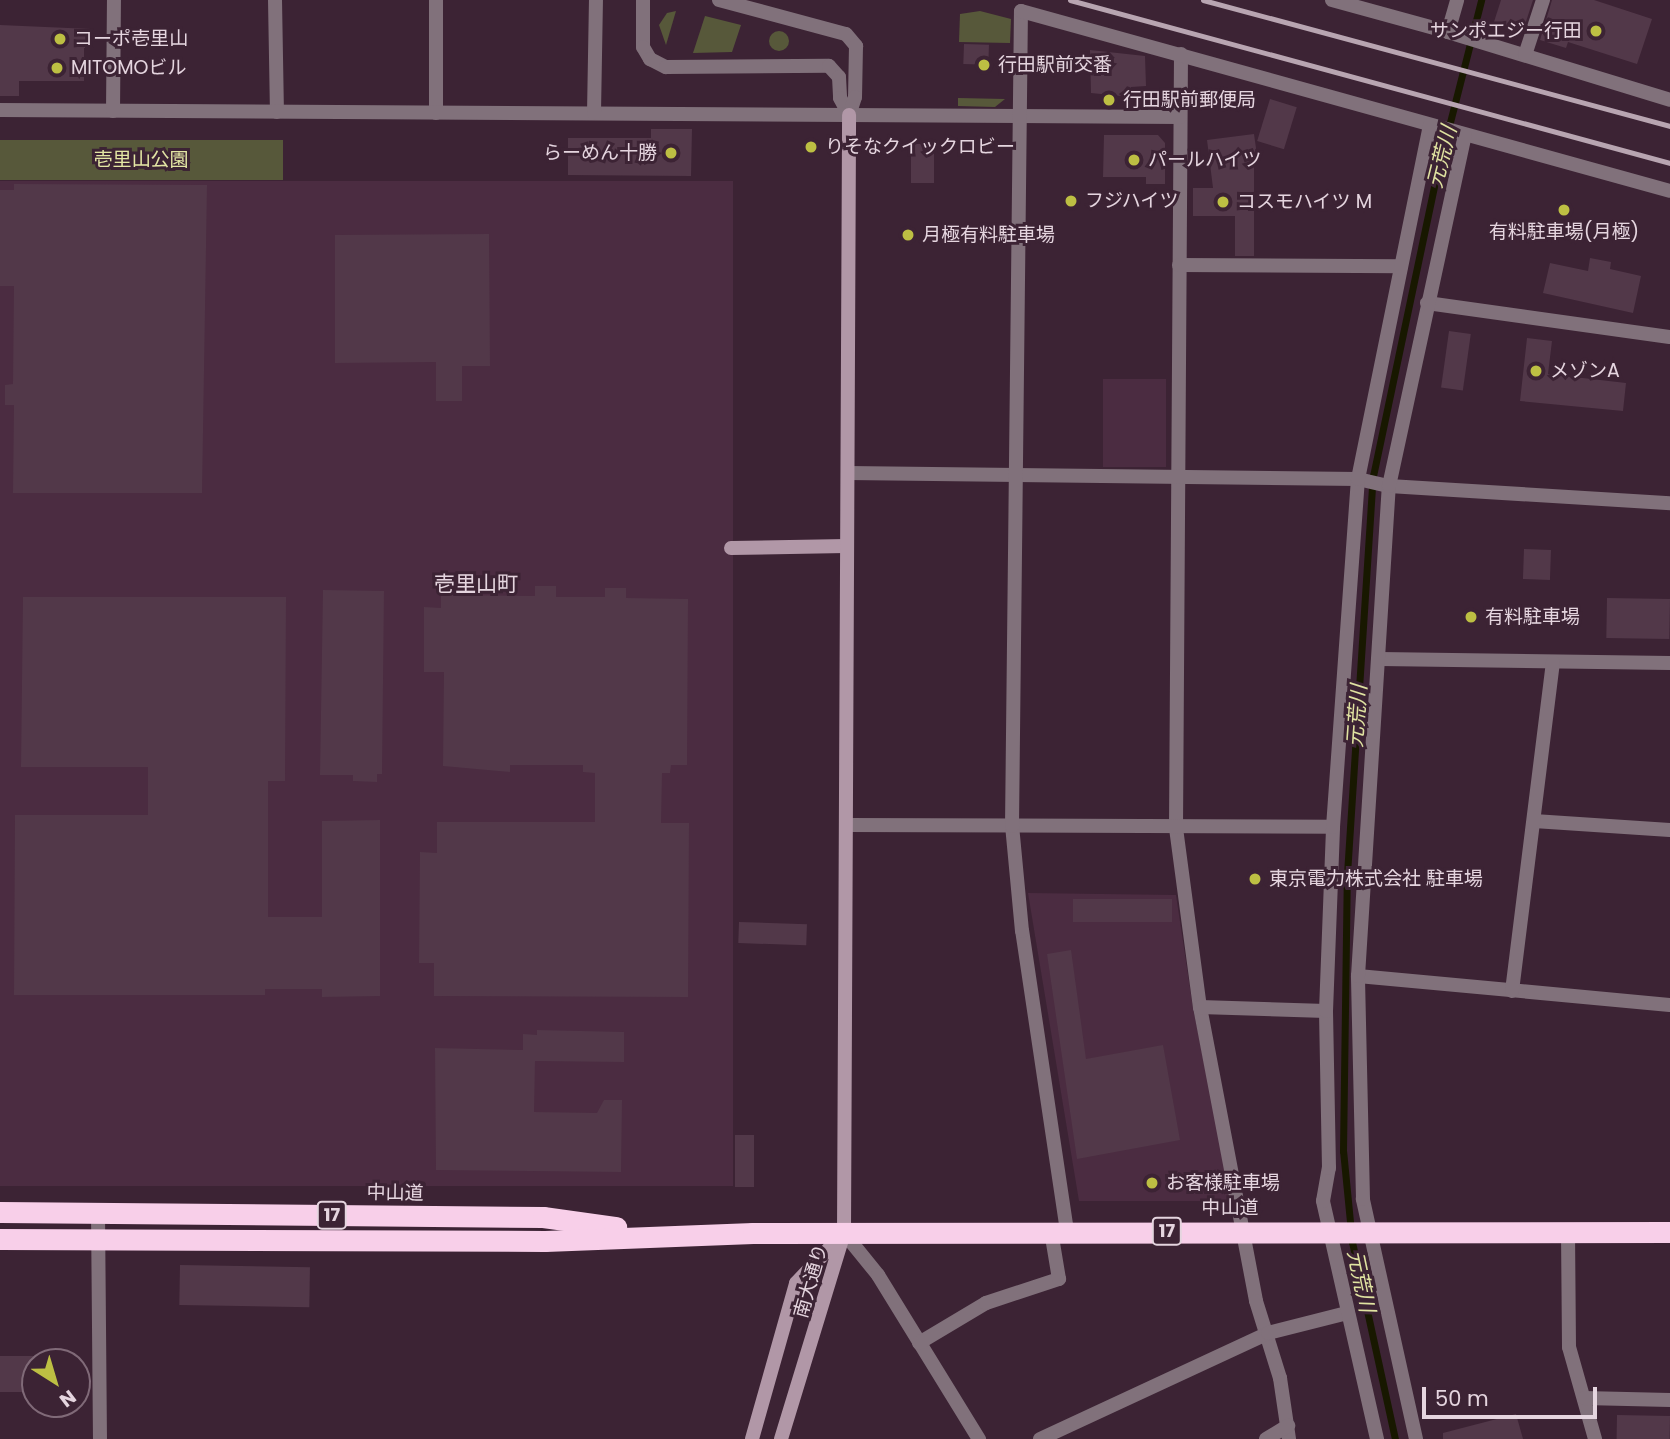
<!DOCTYPE html>
<html>
<head>
<meta charset="utf-8">
<style>
	body { margin:0 }
	#map { position:relative; width:1670px; height:1439px; overflow:hidden; background:#3c2334; font-family:Poppins,"Noto Sans JP",sans-serif }
	div>[style] { position:absolute }
	.built>* { inset:0; background:#4b2c41; transform-origin:0 0 }
	.green>* { inset:0; background:#57583a; transform-origin:0 0 }
	.round { border-radius:50% }
	.stream>* { height:7px; margin:-3.5px; padding:0 3.5px; transform-origin:3.5px; border-radius:3.5px; background:#181800 }
	.building>* { inset:0; background:#523849; transform-origin:0 0 }
	.street>* { height:14px; margin:-7px; padding:0 7px; transform-origin:7px; border-radius:7px; background:#81717b }
	.secondary>* { height:14px; margin:-7px; padding:0 7px; transform-origin:7px; border-radius:7px; background:#b197a7 }
	.highway>* { height:21px; margin:-10.5px; padding:0 10.5px; transform-origin:10.5px; border-radius:10.5px; background:#f8cfe9 }
	.rail>* { height:5px; margin:-2.5px; padding:0 2.5px; transform-origin:2.5px; border-radius:2.5px; background:#b8a5b1 }
	.dots>* { width:19px; height:19px; translate:-50% -50%; box-sizing:border-box; border:4px solid #3c2334; border-radius:50% }
	span { translate:-50% -50%; white-space:nowrap; text-align:center; line-height:1.15; -webkit-text-stroke:6px #3c2334; paint-order:stroke }
	.shield-label span { padding:2px 5px; background:#3c2334; border:2px solid; border-radius:5px; -webkit-text-stroke-width:0 }
	.shield-label { font-size:18px; color:#e5d5df; font-weight:700 }
	.poi-label { font-size:19px; color:#e5d5df }
	.right { translate:-100% -50%; text-align:right }
	.left { translate:0 -50%; text-align:left }
	.park-label { font-size:19px; color:#e3e6a4 }
	.street-label { font-size:19px; color:#e5d5df }
	.water-label { font-size:21px; color:#e0e3a1; font-style:italic }
	.neighbourhood-label { font-size:21px; color:#e5d5df }
	.north { position:absolute; left:21px; top:1348px; width:70px; height:70px; box-sizing:border-box; background:#3c2334; border:2px solid #806a78; border-radius:50%; rotate:143deg; font-size:19px; font-weight:700; line-height:28px; text-align:center; color:#e5d5df }
	.north::after { content:''; display:block; margin:auto; width:24px; height:32px; background:#bdbf43; clip-path:polygon(50% 0,100% 100%,50% 72%,0 100%) }
	.scale { position:absolute; left:1422px; top:1387px; width:175px; height:32px; box-sizing:border-box; border:4px solid #e5d5df; border-top:0; padding-left:9px; font-size:21px; line-height:24px; white-space:nowrap; color:#e5d5df; -webkit-text-stroke:5px #3c2334; paint-order:stroke }
</style>
</head>
<body>
<div id="map">
	<div class="built">
		<div style="left:0;top:181px;width:733px;height:1005px"></div>
		<div style="left:1103px;top:379px;width:63px;height:88px"></div>
		<div style="clip-path:polygon(1028px 893px,1176px 895px,1193px 1008px,1232px 1201px,1079px 1201px)"></div>
	</div>
	<div class="green">
		<div style="clip-path:polygon(676px 11px,666px 45px,659px 25px,667px 13px)"></div>
		<div style="clip-path:polygon(980px 11px,1011px 19px,1010px 43px,959px 42px,960px 14px)"></div>
		<div style="clip-path:polygon(705px 16px,741px 25px,732px 52px,693px 53px)"></div>
		<div class="round" style="left:769px;top:31px;width:20px;height:20px"></div>
		<div style="clip-path:polygon(958px 98px,1005px 99px,995px 107px,958px 106px)"></div>
		<div style="left:0;top:140px;width:283px;height:40px"></div>
	</div>
	<div class="stream">
		<div style="left:1395px;top:1439px;width:202px;rotate:-102.3deg"></div>
		<div style="left:1352px;top:1242px;width:91px;rotate:-95.6deg"></div>
		<div style="left:1343px;top:1151px;width:277px;rotate:-89.2deg"></div>
		<div style="left:1347px;top:874px;width:399px;rotate:-86.3deg"></div>
		<div style="left:1373px;top:476px;width:301px;rotate:-78.1deg"></div>
		<div style="left:1435px;top:181px;width:187px;rotate:-75.7deg"></div>
	</div>
	<div class="building">
		<div style="clip-path:polygon(1501px 0,1533px 0,1522px 34px,1493px 25px)"></div>
		<div style="clip-path:polygon(1552px 0,1594px 0,1652px 19px,1637px 64px,1568px 42px,1566px 48px,1540px 40px)"></div>
		<div style="clip-path:polygon(0 25px,91px 29px,91px 48px,84px 48px,84px 81px,19px 81px,19px 96px,0 96px)"></div>
		<div style="left:964px;top:44px;width:25px;height:20px;rotate:2deg"></div>
		<div style="clip-path:polygon(1090px 50px,1145px 56px,1146px 86px,1131px 87px,1131px 97px,1091px 93px)"></div>
		<div style="left:1270px;top:99px;width:28px;height:44px;rotate:17deg"></div>
		<div style="clip-path:polygon(651px 129px,692px 129px,691px 176px,568px 175px,568px 138px,651px 138px)"></div>
		<div style="clip-path:polygon(1254px 134px,1258px 162px,1254px 162px,1254px 256px,1235px 256px,1235px 216px,1193px 216px,1193px 188px,1213px 188px,1207px 140px)"></div>
		<div style="clip-path:polygon(1104px 135px,1158px 135px,1165px 143px,1165px 184px,1146px 184px,1146px 177px,1103px 177px)"></div>
		<div style="left:911px;top:144px;width:23px;height:39px"></div>
		<div style="clip-path:polygon(14px 184px,207px 185px,202px 493px,13px 493px,14px 405px,5px 405px,5px 385px,13px 384px,14px 286px,0 286px,0 190px,14px 190px)"></div>
		<div style="clip-path:polygon(489px 234px,490px 366px,462px 366px,462px 401px,436px 401px,436px 362px,335px 363px,335px 235px)"></div>
		<div style="clip-path:polygon(1590px 258px,1611px 262px,1610px 269px,1641px 276px,1633px 313px,1543px 293px,1550px 263px,1588px 271px)"></div>
		<div style="left:1449px;top:331px;width:22px;height:57px;rotate:8deg"></div>
		<div style="clip-path:polygon(1527px 338px,1552px 341px,1548px 374px,1626px 383px,1623px 411px,1520px 401px)"></div>
		<div style="left:1524px;top:549px;width:27px;height:30px;rotate:2deg"></div>
		<div style="clip-path:polygon(535px 586px,556px 586px,556px 597px,605px 597px,605px 588px,626px 588px,626px 598px,688px 599px,687px 765px,671px 765px,670px 773px,662px 773px,661px 823px,689px 823px,688px 997px,434px 996px,434px 963px,419px 963px,420px 852px,437px 853px,437px 822px,595px 822px,595px 773px,583px 772px,583px 765px,510px 765px,510px 772px,443px 766px,444px 672px,424px 672px,424px 607px,441px 608px,441px 595px,535px 596px)"></div>
		<div style="clip-path:polygon(323px 590px,384px 591px,382px 774px,377px 774px,377px 782px,353px 781px,353px 775px,320px 775px)"></div>
		<div style="clip-path:polygon(23px 597px,286px 597px,285px 781px,268px 781px,268px 917px,322px 917px,322px 821px,380px 820px,380px 996px,322px 997px,322px 989px,265px 989px,265px 995px,14px 995px,15px 815px,148px 815px,148px 767px,21px 767px)"></div>
		<div style="left:1607px;top:598px;width:63px;height:40px;rotate:1deg"></div>
		<div style="left:1172px;top:899px;width:23px;height:99px;rotate:90deg"></div>
		<div style="left:739px;top:922px;width:68px;height:21px;rotate:2deg"></div>
		<div style="clip-path:polygon(1071px 950px,1086px 1059px,1163px 1045px,1180px 1140px,1077px 1159px,1047px 954px)"></div>
		<div style="clip-path:polygon(537px 1030px,624px 1032px,624px 1062px,535px 1061px,534px 1112px,597px 1113px,604px 1100px,622px 1100px,621px 1172px,436px 1170px,435px 1048px,523px 1050px,523px 1034px,537px 1035px)"></div>
		<div style="left:735px;top:1135px;width:19px;height:52px"></div>
		<div style="left:180px;top:1265px;width:130px;height:40px;rotate:1deg"></div>
		<div style="left:0;top:1356px;width:35px;height:36px"></div>
		<div style="clip-path:polygon(1516px 1414px,1523px 1439px,1443px 1439px,1443px 1433px)"></div>
		<div style="left:1617px;top:1415px;width:53px;height:24px;rotate:1deg"></div>
	</div>
	<div class="street">
		<div style="left:275px;top:0;width:112px;rotate:89deg"></div>
		<div style="left:436px;top:0;width:113px;rotate:90deg"></div>
		<div style="left:643px;top:0;width:47px;rotate:90deg"></div>
		<div style="left:643px;top:47px;width:14px;rotate:60deg"></div>
		<div style="left:650px;top:59px;width:18px;rotate:27deg"></div>
		<div style="left:666px;top:67px;width:163px;rotate:-0.4deg"></div>
		<div style="left:829px;top:66px;width:15px;rotate:48deg"></div>
		<div style="left:839px;top:77px;width:21px;rotate:87deg"></div>
		<div style="left:840px;top:98px;width:19px;rotate:62deg"></div>
		<div style="left:719px;top:0;width:131px;rotate:15deg"></div>
		<div style="left:846px;top:34px;width:16px;rotate:50deg"></div>
		<div style="left:856px;top:46px;width:51px;rotate:91.1deg"></div>
		<div style="left:855px;top:97px;width:19px;rotate:108deg"></div>
		<div style="left:1332px;top:0;width:120px;rotate:15.4deg"></div>
		<div style="left:1448px;top:32px;width:33px;rotate:-74deg"></div>
		<div style="left:1448px;top:32px;width:232px;rotate:17deg"></div>
		<div style="left:1181px;top:54px;width:774px;rotate:90.37deg"></div>
		<div style="left:1176px;top:828px;width:181px;rotate:82.4deg"></div>
		<div style="left:1200px;top:1007px;width:299px;rotate:79.2deg"></div>
		<div style="left:1256px;top:1301px;width:81px;rotate:72.7deg"></div>
		<div style="left:1280px;top:1378px;width:62px;rotate:81.6deg"></div>
		<div style="left:1525px;top:55px;width:58px;rotate:-71.9deg"></div>
		<div style="left:0;top:110px;width:1180px;rotate:0.34deg"></div>
		<div style="left:113px;top:111px;width:111px;rotate:-89.5deg"></div>
		<div style="left:594px;top:113px;width:113px;rotate:-89deg"></div>
		<div style="left:1179px;top:265px;width:222px;rotate:0.3deg"></div>
		<div style="left:1427px;top:303px;width:245px;rotate:8deg"></div>
		<div style="left:848px;top:473px;width:510px;rotate:0.67deg"></div>
		<div style="left:1358px;top:479px;width:32px;rotate:13deg"></div>
		<div style="left:1389px;top:486px;width:282px;rotate:3.5deg"></div>
		<div style="left:1380px;top:659px;width:290px;rotate:0.8deg"></div>
		<div style="left:1534px;top:821px;width:136px;rotate:3.8deg"></div>
		<div style="left:847px;top:825px;width:486px;rotate:0.2deg"></div>
		<div style="left:1358px;top:976px;width:313px;rotate:5.3deg"></div>
		<div style="left:1512px;top:991px;width:331px;rotate:-82.9deg"></div>
		<div style="left:1200px;top:1007px;width:126px;rotate:1.8deg"></div>
		<div style="left:98px;top:1212px;width:227px;rotate:89.5deg"></div>
		<div style="left:1067px;top:1231px;width:303px;rotate:-98.5deg"></div>
		<div style="left:1022px;top:931px;width:105px;rotate:-95.4deg"></div>
		<div style="left:1012px;top:826px;width:815px;rotate:-89.37deg"></div>
		<div style="left:1021px;top:11px;width:673px;rotate:15.5deg"></div>
		<div style="left:1568px;top:1232px;width:115px;rotate:89.5deg"></div>
		<div style="left:1569px;top:1347px;width:96px;rotate:74.2deg"></div>
		<div style="left:844px;top:1233px;width:54px;rotate:51deg"></div>
		<div style="left:878px;top:1275px;width:193px;rotate:58.4deg"></div>
		<div style="left:919px;top:1343px;width:78px;rotate:-30.8deg"></div>
		<div style="left:986px;top:1303px;width:77px;rotate:-18.2deg"></div>
		<div style="left:1059px;top:1279px;width:49px;rotate:-99.5deg"></div>
		<div style="left:1584px;top:1398px;width:86px;rotate:1.3deg"></div>
		<div style="left:1040px;top:1439px;width:251px;rotate:-24.9deg"></div>
		<div style="left:1268px;top:1333px;width:81px;rotate:-14.2deg"></div>
		<div style="left:1266px;top:1439px;width:26px;rotate:-31deg"></div>
		<div style="left:1377px;top:1439px;width:244px;rotate:-102.8deg"></div>
		<div style="left:1323px;top:1201px;width:34px;rotate:-80deg"></div>
		<div style="left:1329px;top:1168px;width:157px;rotate:-91.1deg"></div>
		<div style="left:1326px;top:1011px;width:184px;rotate:-87.8deg"></div>
		<div style="left:1333px;top:827px;width:349px;rotate:-85.9deg"></div>
		<div style="left:1358px;top:479px;width:361px;rotate:-78.5deg"></div>
		<div style="left:1416px;top:1439px;width:246px;rotate:-102.5deg"></div>
		<div style="left:1363px;top:1199px;width:223px;rotate:-91.3deg"></div>
		<div style="left:1358px;top:976px;width:491px;rotate:-86.4deg"></div>
		<div style="left:1389px;top:486px;width:359px;rotate:-77.8deg"></div>
	</div>
	<div class="secondary">
		<div style="left:731px;top:548px;width:115px;rotate:-1deg"></div>
		<div style="left:752px;top:1439px;width:162px;rotate:-74.2deg"></div>
		<div style="left:796px;top:1283px;width:68px;rotate:-46.2deg"></div>
		<div style="left:781px;top:1439px;width:215px;rotate:-73deg"></div>
		<div style="left:844px;top:1233px;width:1118px;rotate:-89.74deg"></div>
	</div>
	<div class="highway">
		<div style="left:0;top:1212px;width:543px;rotate:0.53deg"></div>
		<div style="left:543px;top:1217px;width:74px;rotate:7.8deg"></div>
		<div style="left:0;top:1239px;width:545px;rotate:0.21deg"></div>
		<div style="left:545px;top:1241px;width:208px;rotate:-2.2deg"></div>
		<div style="left:753px;top:1233px;width:917px;rotate:-0.06deg"></div>
	</div>
	<div class="rail">
		<div style="left:1070px;top:0;width:622px;rotate:15.2deg"></div>
		<div style="left:1203px;top:0;width:484px;rotate:15.1deg"></div>
	</div>
	<div class="dots">
		<div style="left:1596px;top:31px;background:#bdbf43"></div>
		<div style="left:60px;top:39px;background:#bdbf43"></div>
		<div style="left:984px;top:65px;background:#bdbf43"></div>
		<div style="left:57px;top:68px;background:#bdbf43"></div>
		<div style="left:1109px;top:100px;background:#bdbf43"></div>
		<div style="left:811px;top:147px;background:#bdbf43"></div>
		<div style="left:671px;top:153px;background:#bdbf43"></div>
		<div style="left:1134px;top:160px;background:#bdbf43"></div>
		<div style="left:1071px;top:201px;background:#bdbf43"></div>
		<div style="left:1223px;top:202px;background:#bdbf43"></div>
		<div style="left:1564px;top:210px;background:#bdbf43"></div>
		<div style="left:908px;top:235px;background:#bdbf43"></div>
		<div style="left:1536px;top:371px;background:#bdbf43"></div>
		<div style="left:1471px;top:617px;background:#bdbf43"></div>
		<div style="left:1255px;top:879px;background:#bdbf43"></div>
		<div style="left:1152px;top:1183px;background:#bdbf43"></div>
	</div>
	<div class="shield-label">
		<span style="left:332px;top:1215px">17</span>
		<span style="left:1167px;top:1231px">17</span>
	</div>
	<div class="poi-label">
		<span class="right" style="left:1582px;top:31px">サンポエジー行田</span>
		<span class="left" style="left:74px;top:39px">コーポ壱里山</span>
		<span class="left" style="left:998px;top:65px">行田駅前交番</span>
		<span class="left" style="left:71px;top:68px">MITOMOビル</span>
		<span class="left" style="left:1123px;top:100px">行田駅前郵便局</span>
		<span class="left" style="left:825px;top:147px">りそなクイックロビー</span>
		<span class="right" style="left:657px;top:153px">らーめん十勝</span>
		<span class="left" style="left:1148px;top:160px">パールハイツ</span>
		<span class="left" style="left:1085px;top:201px">フジハイツ</span>
		<span class="left" style="left:1237px;top:202px">コスモハイツ M</span>
		<span style="left:1564px;top:232px">有料駐車場(月極)</span>
		<span class="left" style="left:922px;top:235px">月極有料駐車場</span>
		<span class="left" style="left:1550px;top:371px">メゾンA</span>
		<span class="left" style="left:1485px;top:617px">有料駐車場</span>
		<span class="left" style="left:1269px;top:879px">東京電力株式会社 駐車場</span>
		<span class="left" style="left:1166px;top:1183px">お客様駐車場</span>
	</div>
	<div class="park-label">
		<span style="left:141px;top:160px">壱里山公園</span>
	</div>
	<div class="street-label">
		<span style="left:395px;top:1193px;rotate:1deg">中山道</span>
		<span style="left:1230px;top:1208px">中山道</span>
		<span style="left:811px;top:1281px;rotate:-74deg">南大通り</span>
	</div>
	<div class="water-label">
		<span style="left:1442px;top:157px;rotate:-76deg">元荒川</span>
		<span style="left:1357px;top:716px;rotate:-86deg">元荒川</span>
		<span style="left:1361px;top:1281px;rotate:78deg">元荒川</span>
	</div>
	<div class="neighbourhood-label">
		<span style="left:476px;top:584px">壱里山町</span>
	</div>
	<div class="north">N</div>
	<div class="scale">50 m</div>
</div>
</body>
</html>
